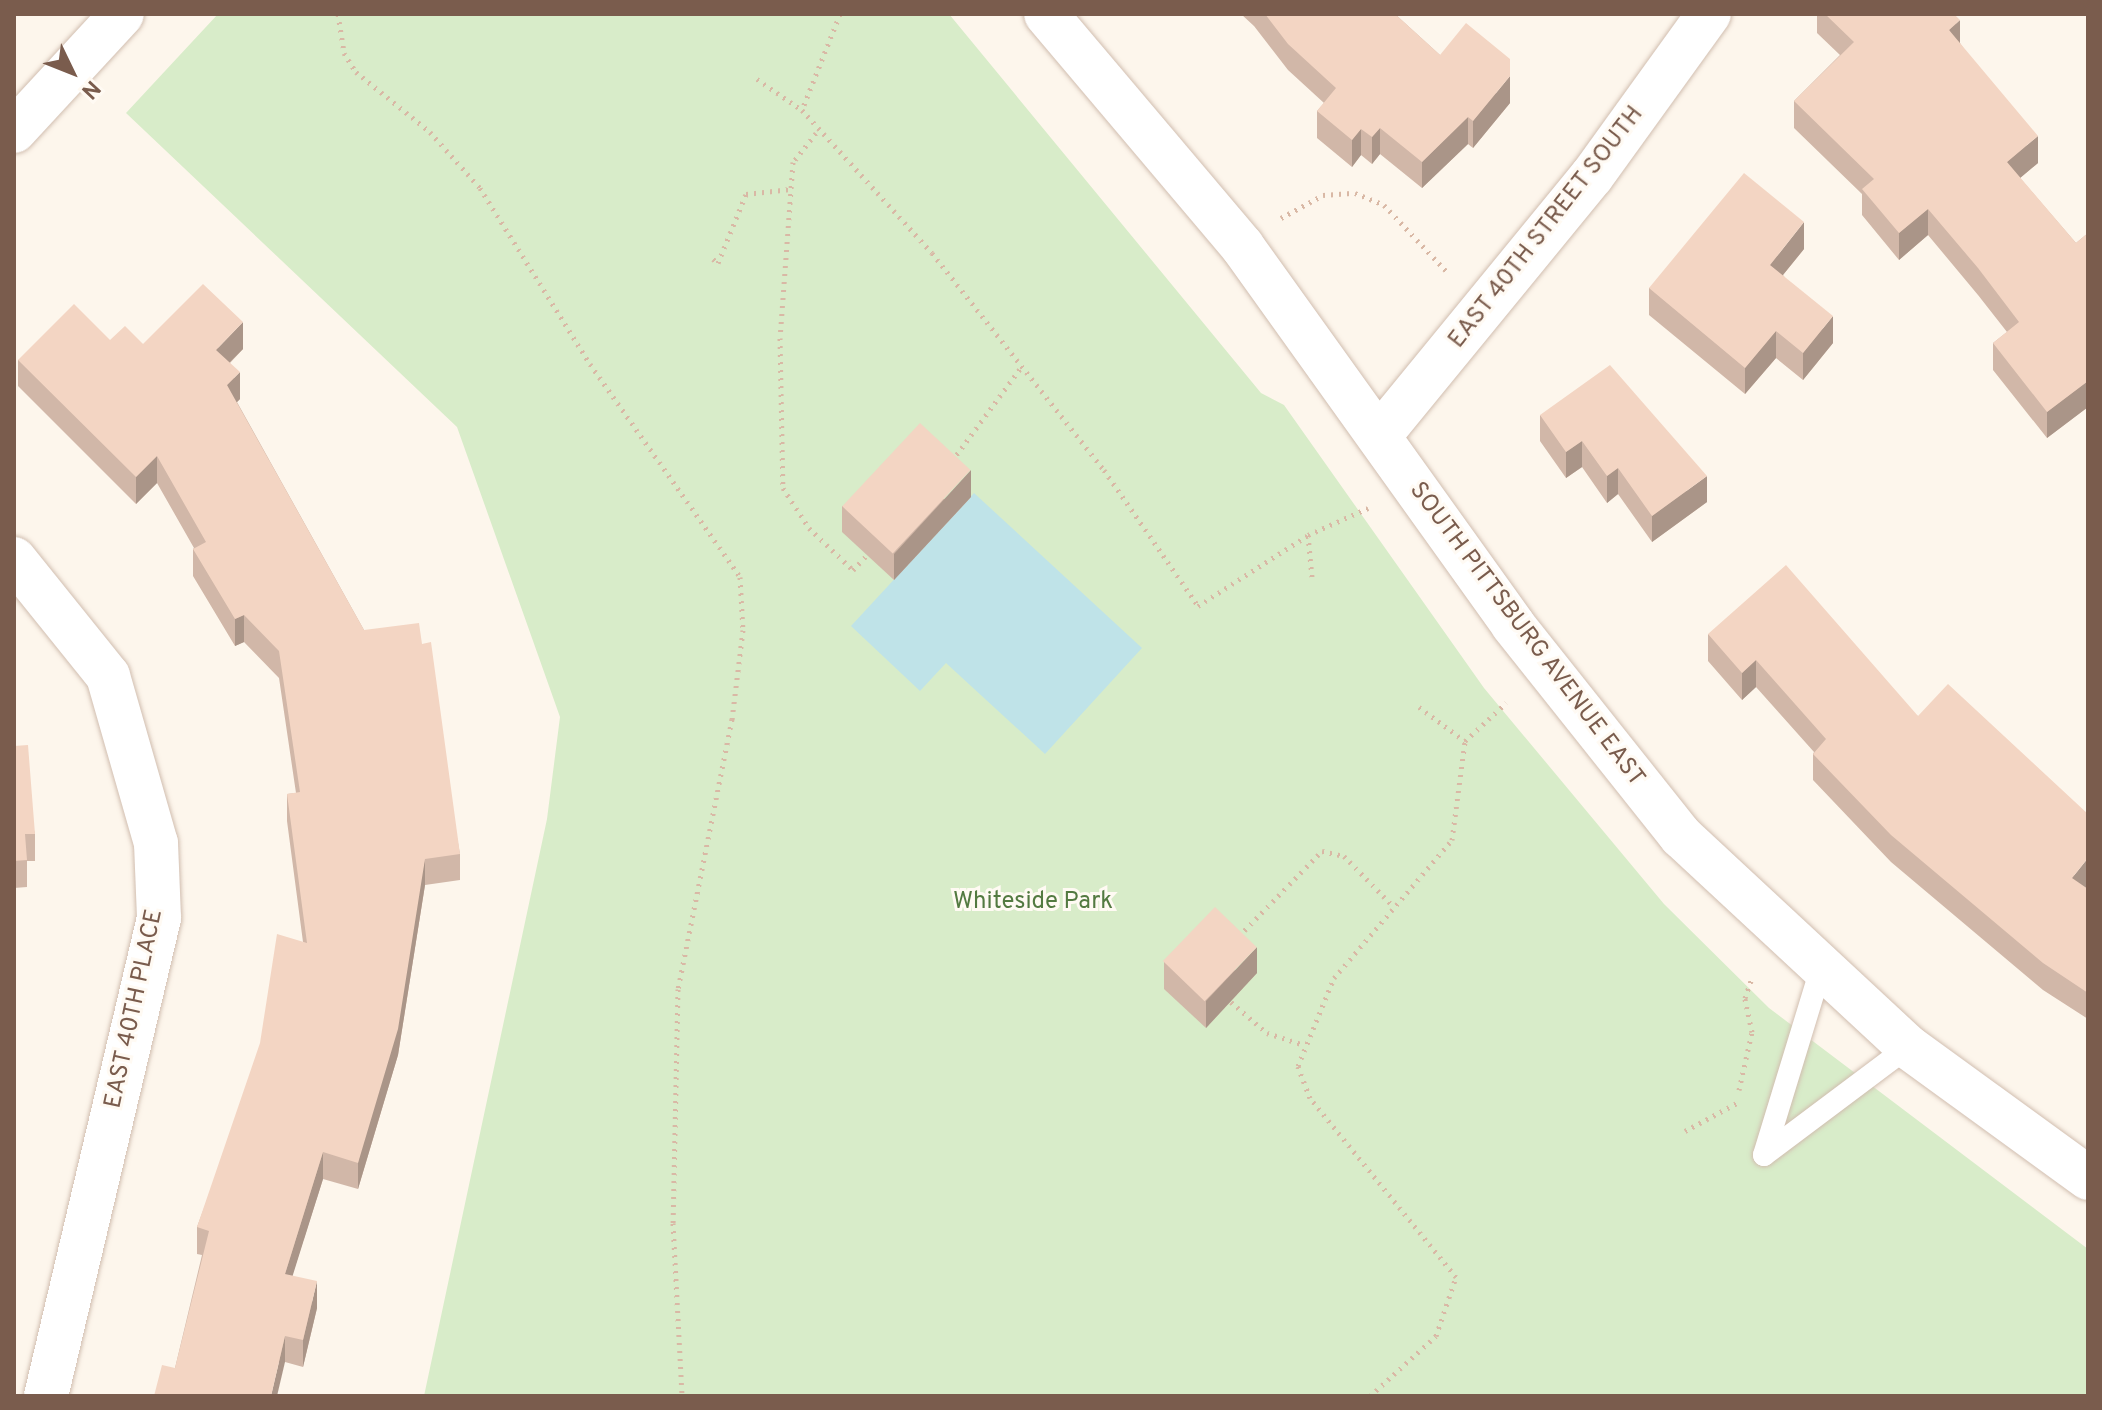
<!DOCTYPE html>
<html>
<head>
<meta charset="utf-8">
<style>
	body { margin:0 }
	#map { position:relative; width:2102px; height:1410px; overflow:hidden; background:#fdf6ec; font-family:Overpass,sans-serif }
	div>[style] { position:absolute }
	.green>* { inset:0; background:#d8ecc9 }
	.water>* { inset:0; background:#bfe3e8 }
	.path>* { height:5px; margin-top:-2.5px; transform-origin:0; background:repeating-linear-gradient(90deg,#d9b8a5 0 2px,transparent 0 8px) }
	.roads { filter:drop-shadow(0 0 2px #d1beb0) drop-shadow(0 0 2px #d1beb0) }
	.service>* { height:22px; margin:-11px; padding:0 11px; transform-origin:11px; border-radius:11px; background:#fff }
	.minor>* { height:44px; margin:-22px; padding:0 22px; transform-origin:22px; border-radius:22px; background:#fff }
	.secondary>* { height:44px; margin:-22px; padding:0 22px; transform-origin:22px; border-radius:22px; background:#fff }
	.wall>* { inset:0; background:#d1b7a8 }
	.shaded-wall>* { inset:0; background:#aa9588 }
	.building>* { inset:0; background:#f3d5c3; transform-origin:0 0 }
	span { translate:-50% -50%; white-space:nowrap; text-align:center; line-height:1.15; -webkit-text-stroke:6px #fffaf3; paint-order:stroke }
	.street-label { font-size:24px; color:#7a5c4d }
	.park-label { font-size:24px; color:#537a41 }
	.frame { position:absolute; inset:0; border:16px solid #7a5c4d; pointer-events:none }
	.north { position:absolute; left:32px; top:32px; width:80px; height:80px; -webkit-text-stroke:6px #fffaf3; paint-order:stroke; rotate:133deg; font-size:22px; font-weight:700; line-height:32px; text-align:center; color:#7a5c4d }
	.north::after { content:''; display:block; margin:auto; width:28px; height:36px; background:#7a5c4d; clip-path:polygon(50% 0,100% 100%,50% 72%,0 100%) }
</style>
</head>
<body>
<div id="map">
	<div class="green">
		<div style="clip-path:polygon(218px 14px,949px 14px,1261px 393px,1284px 405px,1484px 688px,1664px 904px,1769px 1008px,2088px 1249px,2088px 1396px,424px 1396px,547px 819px,560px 717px,457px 427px,126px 113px)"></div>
	</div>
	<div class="water">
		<div style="clip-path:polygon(974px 493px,1142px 648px,1045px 754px,946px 663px,920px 691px,851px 626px)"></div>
	</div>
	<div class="path">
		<div style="left:338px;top:14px;width:39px;rotate:81deg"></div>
		<div style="left:344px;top:53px;width:22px;rotate:58deg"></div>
		<div style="left:356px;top:72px;width:95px;rotate:39deg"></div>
		<div style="left:430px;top:132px;width:75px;rotate:48.2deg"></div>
		<div style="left:480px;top:188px;width:208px;rotate:58deg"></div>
		<div style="left:590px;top:364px;width:261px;rotate:54.8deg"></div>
		<div style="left:740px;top:577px;width:53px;rotate:86.8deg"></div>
		<div style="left:743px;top:630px;width:90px;rotate:97deg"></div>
		<div style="left:732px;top:719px;width:275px;rotate:101.3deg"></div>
		<div style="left:678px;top:989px;width:234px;rotate:91.2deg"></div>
		<div style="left:673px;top:1223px;width:173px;rotate:87deg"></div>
		<div style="left:840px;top:14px;width:103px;rotate:111.6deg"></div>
		<div style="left:802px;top:110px;width:193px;rotate:47.7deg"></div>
		<div style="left:932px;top:253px;width:277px;rotate:51.6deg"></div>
		<div style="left:1104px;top:470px;width:165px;rotate:55.3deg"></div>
		<div style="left:1198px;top:606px;width:131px;rotate:-32.8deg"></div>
		<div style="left:1308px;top:535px;width:66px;rotate:-24.2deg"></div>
		<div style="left:757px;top:79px;width:55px;rotate:34.6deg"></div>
		<div style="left:816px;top:133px;width:37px;rotate:128deg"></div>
		<div style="left:793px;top:162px;width:176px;rotate:94.2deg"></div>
		<div style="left:780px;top:338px;width:150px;rotate:88.9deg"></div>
		<div style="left:783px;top:488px;width:48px;rotate:57deg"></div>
		<div style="left:809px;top:528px;width:61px;rotate:43.7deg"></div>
		<div style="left:853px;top:570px;width:21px;rotate:-47deg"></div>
		<div style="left:1281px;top:218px;width:48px;rotate:-28.7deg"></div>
		<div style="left:1323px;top:195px;width:32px;rotate:-4deg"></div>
		<div style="left:1355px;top:193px;width:31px;rotate:22deg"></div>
		<div style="left:1384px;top:205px;width:95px;rotate:46.7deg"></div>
		<div style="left:713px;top:259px;width:6px;rotate:39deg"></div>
		<div style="left:718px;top:263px;width:74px;rotate:-67.9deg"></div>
		<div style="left:746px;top:194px;width:45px;rotate:-6.3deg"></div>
		<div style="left:952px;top:461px;width:118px;rotate:-53.6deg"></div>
		<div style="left:1308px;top:535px;width:42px;rotate:84.6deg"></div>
		<div style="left:1419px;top:707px;width:57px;rotate:36.5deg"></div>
		<div style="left:1239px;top:936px;width:119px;rotate:-45.7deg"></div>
		<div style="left:1322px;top:851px;width:23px;rotate:13deg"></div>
		<div style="left:1344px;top:856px;width:69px;rotate:45.6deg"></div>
		<div style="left:1231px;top:1002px;width:48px;rotate:40.7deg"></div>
		<div style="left:1267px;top:1033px;width:38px;rotate:18deg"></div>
		<div style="left:1739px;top:1090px;width:59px;rotate:-77.4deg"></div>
		<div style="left:1752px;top:1032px;width:35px;rotate:-102deg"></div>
		<div style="left:1745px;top:998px;width:21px;rotate:-71deg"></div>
		<div style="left:1685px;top:1131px;width:59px;rotate:-28.3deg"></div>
		<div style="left:1370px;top:1396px;width:89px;rotate:-42.3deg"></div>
		<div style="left:1436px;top:1336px;width:62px;rotate:-71.3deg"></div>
		<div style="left:1456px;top:1277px;width:231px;rotate:-129.2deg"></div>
		<div style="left:1310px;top:1098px;width:34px;rotate:-111deg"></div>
		<div style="left:1298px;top:1066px;width:95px;rotate:-67.8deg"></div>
		<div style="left:1334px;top:978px;width:182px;rotate:-49.5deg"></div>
		<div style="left:1452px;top:840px;width:100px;rotate:-82.5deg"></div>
		<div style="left:1465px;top:741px;width:56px;rotate:-42.8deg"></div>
	</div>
	<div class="roads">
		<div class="service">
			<div style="left:1764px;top:1155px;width:191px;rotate:-73deg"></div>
			<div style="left:1764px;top:1155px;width:180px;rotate:-36.9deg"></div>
		</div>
		<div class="minor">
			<div style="left:1046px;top:14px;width:304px;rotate:49.8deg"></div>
			<div style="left:1242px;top:246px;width:466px;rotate:54.4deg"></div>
			<div style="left:1513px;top:625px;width:270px;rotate:51.5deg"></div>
			<div style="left:1681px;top:836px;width:310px;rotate:42.9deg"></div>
			<div style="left:1908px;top:1047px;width:223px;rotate:36deg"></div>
			<div style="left:1379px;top:436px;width:336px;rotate:-50.7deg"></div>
			<div style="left:1592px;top:176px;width:200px;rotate:-54.2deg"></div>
			<div style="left:14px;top:559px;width:150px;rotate:51.2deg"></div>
			<div style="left:108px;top:676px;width:174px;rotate:74deg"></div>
			<div style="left:156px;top:843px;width:75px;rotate:87.7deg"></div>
			<div style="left:159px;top:918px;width:491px;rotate:103.3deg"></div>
		</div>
		<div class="secondary">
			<div style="left:14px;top:131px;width:159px;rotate:-47.3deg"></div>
		</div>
	</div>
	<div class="wall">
		<div style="clip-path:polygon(1241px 14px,1395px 14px,1440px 55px,1510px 103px,1473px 148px,1468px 144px,1422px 188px,1380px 154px,1372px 164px,1361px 155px,1352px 167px,1317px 138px,1317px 111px,1324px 103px,1288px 70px,1254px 26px)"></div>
		<div style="clip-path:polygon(1817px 14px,1954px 14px,1960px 43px,2038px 163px,2020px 178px,2076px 243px,2088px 233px,2088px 407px,2047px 438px,1993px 370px,1993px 343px,2007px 332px,1978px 295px,1928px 235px,1899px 260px,1862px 215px,1862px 194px,1794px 128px,1794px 101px,1840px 55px,1817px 33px)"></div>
		<div style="clip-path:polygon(1804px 249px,1783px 275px,1833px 343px,1803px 380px,1776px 358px,1745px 394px,1649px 315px,1649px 288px)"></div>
		<div style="clip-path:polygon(110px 340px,143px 344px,243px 349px,230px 363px,240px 399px,237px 402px,364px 630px,422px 644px,460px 854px,460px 880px,425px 885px,398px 1055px,358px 1189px,323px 1179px,292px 1276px,317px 1308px,303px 1367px,285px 1362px,175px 1368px,202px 1255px,197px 1254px,197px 1227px,303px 942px,287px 821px,287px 794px,296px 793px,279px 678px,244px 642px,235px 646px,193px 576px,193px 549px,194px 548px,157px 483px,136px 504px,18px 386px,18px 360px)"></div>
		<div style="clip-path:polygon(1540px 415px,1707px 502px,1652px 542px,1618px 494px,1607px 503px,1582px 467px,1566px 478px,1540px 441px)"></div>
		<div style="clip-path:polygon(971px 497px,894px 580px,842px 532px,842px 506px)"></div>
		<div style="clip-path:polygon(1708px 634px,1918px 716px,2088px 889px,2088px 1019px,2043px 990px,1891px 862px,1813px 780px,1813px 754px,1814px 752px,1756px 687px,1742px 700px,1708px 661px)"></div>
		<div style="clip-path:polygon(14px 746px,35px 834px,35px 861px,27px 861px,27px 887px,14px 888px)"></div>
		<div style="clip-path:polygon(1164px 962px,1257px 973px,1206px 1028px,1164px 989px)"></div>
	</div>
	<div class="shaded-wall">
		<div style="clip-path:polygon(1960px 20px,1960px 47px,1949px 30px)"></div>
		<div style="clip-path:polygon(1510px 76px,1510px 103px,1473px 148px,1473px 121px)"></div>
		<div style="clip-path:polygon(1468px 117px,1468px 144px,1422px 188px,1422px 162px)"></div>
		<div style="clip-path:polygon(1380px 128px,1380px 154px,1372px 164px,1372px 137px)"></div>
		<div style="clip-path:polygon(1361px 129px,1361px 155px,1352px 167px,1352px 140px)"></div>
		<div style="clip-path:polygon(2038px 136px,2038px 163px,2007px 189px,2007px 162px)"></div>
		<div style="clip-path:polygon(1928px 209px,1928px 235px,1899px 260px,1899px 233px)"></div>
		<div style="clip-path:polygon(1804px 222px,1804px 249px,1770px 291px,1770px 265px)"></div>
		<div style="clip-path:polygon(1833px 316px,1833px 343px,1803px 380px,1803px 353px)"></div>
		<div style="clip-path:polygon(243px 322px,243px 349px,216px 376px,216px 350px)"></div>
		<div style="clip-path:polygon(1776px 331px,1776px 358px,1745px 394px,1745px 368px)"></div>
		<div style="clip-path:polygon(240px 372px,240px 399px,227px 412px,227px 385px)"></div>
		<div style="clip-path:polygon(2088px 381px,2088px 407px,2047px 438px,2047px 412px)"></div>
		<div style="clip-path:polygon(1582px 441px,1582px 467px,1566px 478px,1566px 452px)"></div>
		<div style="clip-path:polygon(157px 456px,157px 483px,136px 504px,136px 477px)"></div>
		<div style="clip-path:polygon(1618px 468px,1618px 494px,1607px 503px,1607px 476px)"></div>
		<div style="clip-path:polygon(971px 470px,971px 497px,894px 580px,894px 554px)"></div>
		<div style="clip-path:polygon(1707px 476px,1707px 502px,1652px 542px,1652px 516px)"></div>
		<div style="clip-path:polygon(244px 615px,244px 642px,235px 646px,235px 619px)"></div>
		<div style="clip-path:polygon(1756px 660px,1756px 687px,1742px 700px,1742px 673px)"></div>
		<div style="clip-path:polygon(2088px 858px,2088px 885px,2072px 905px,2072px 878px)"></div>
		<div style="clip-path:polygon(425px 859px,425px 885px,398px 1055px,358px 1189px,358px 1163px)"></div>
		<div style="clip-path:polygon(1257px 947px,1257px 973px,1206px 1028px,1206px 1001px)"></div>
		<div style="clip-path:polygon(323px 1152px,323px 1179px,285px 1300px,285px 1274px)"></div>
		<div style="clip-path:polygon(317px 1281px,317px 1308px,303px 1367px,303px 1340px)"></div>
		<div style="clip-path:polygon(285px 1336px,285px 1362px,277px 1396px,271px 1396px)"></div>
	</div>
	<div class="building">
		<div style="clip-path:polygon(1265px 14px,1395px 14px,1440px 55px,1466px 23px,1510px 59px,1510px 76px,1473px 121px,1468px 117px,1422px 162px,1380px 128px,1372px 137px,1361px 129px,1352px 140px,1317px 111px,1336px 88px,1288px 44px)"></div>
		<div style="clip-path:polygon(1825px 14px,1954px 14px,1960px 20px,1949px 30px,2038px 136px,2007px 162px,2076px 243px,2088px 233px,2088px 381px,2047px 412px,1993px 343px,2019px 322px,1978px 268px,1928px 209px,1899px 233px,1862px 189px,1874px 179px,1794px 101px,1854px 42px)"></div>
		<div style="clip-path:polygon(1744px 173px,1804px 222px,1770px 265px,1833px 316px,1803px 353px,1776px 331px,1745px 368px,1649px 288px)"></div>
		<div style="clip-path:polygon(203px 284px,243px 322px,216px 350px,240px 372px,227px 385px,364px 630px,419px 623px,422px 644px,431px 642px,460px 854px,425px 859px,398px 1029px,358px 1163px,323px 1152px,285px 1274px,317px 1281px,303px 1340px,285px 1336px,271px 1396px,154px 1396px,162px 1365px,175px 1368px,209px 1231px,197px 1227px,260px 1043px,277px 934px,307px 943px,287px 794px,300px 792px,279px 651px,244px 615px,235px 619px,193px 549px,206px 542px,157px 456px,136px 477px,18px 360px,74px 304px,110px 340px,125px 326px,143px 344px)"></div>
		<div style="clip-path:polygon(1610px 365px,1707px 476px,1652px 516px,1618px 468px,1607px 476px,1582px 441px,1566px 452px,1540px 415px)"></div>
		<div style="left:920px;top:423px;width:69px;height:114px;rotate:43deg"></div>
		<div style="clip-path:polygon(1786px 565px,1918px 716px,1948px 684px,2088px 814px,2088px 858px,2072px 878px,2088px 889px,2088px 993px,2043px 963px,1891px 835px,1813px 754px,1826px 739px,1756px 660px,1742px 673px,1708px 634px)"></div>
		<div style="clip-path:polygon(28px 745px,35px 834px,25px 834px,27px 860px,14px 861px,14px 746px)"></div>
		<div style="left:1215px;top:907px;width:58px;height:75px;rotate:44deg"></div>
	</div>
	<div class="street-label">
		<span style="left:1547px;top:228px;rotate:-52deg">EAST 40TH STREET SOUTH</span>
		<span style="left:1526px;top:635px;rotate:53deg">SOUTH PITTSBURG AVENUE EAST</span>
		<span style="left:135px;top:1009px;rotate:-78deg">EAST 40TH PLACE</span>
	</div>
	<div class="park-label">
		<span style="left:1033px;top:903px">Whiteside Park</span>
	</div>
	<div class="frame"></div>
	<div class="north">N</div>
</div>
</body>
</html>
